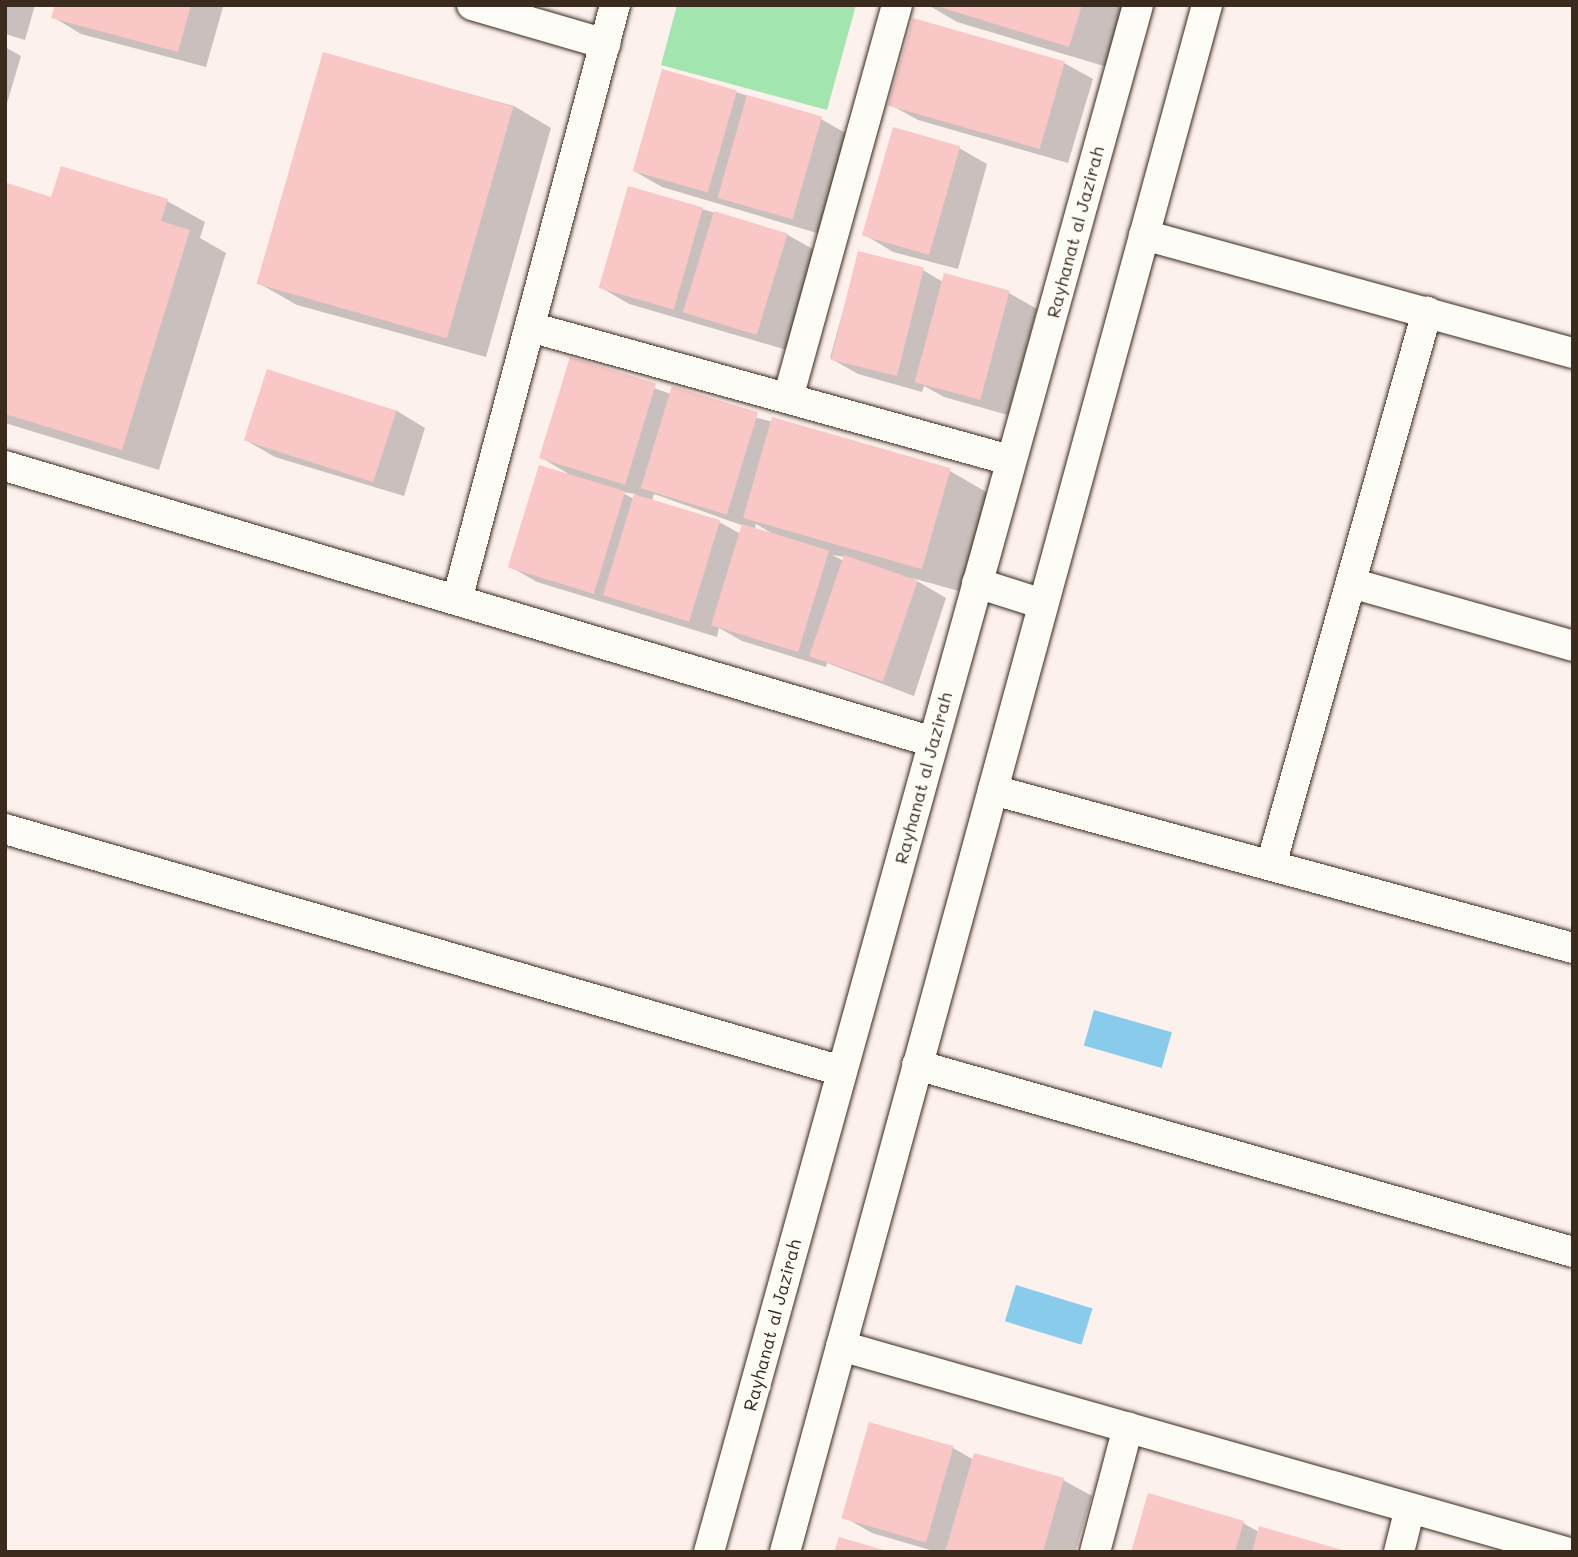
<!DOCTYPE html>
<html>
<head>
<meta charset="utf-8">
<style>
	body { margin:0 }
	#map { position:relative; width:1578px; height:1557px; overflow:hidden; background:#fcf1ed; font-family:Mali,sans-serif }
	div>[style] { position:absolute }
	.green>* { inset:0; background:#a3e5af }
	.water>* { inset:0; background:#88cbea; transform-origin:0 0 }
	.shadow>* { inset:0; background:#0003 }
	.building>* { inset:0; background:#f8c7c6; transform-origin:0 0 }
	.roads { filter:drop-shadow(0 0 2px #3b2a1e) drop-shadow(0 0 2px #3b2a1e) }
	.minor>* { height:30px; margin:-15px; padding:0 15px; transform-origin:15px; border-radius:15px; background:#fdfcf7 }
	span { translate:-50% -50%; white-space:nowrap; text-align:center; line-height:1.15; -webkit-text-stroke:7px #fdfcf7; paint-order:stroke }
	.street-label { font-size:18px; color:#3b2a1e }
	.frame { position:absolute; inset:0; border:7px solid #3b2a1e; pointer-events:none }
</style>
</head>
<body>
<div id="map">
	<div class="green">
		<div style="clip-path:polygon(677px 5px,856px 5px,827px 110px,661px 65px)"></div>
	</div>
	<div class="water">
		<div style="left:1094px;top:1010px;width:81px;height:37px;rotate:16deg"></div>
		<div style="left:1016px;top:1285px;width:80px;height:38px;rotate:17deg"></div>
	</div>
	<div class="shadow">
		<div style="clip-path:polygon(5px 5px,35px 5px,25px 40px,5px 34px)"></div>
		<div style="clip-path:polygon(56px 5px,220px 5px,223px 7px,206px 67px,81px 34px,53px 17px)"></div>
		<div style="clip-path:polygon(928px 5px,1125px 5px,1107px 67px,957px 22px)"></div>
		<div style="clip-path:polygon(5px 47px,21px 56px,5px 110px)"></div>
		<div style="clip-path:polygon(325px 54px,514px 106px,551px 128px,486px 357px,297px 305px,260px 284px)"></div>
		<div style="clip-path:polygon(1064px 63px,1093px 79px,1068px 163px,918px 120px,889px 104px)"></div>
		<div style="clip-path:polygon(736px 92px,821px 119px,849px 135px,820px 234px,662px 187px,634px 171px)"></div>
		<div style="clip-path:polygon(959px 148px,987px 164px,958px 269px,893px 252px,865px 235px)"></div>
		<div style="clip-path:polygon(62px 168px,167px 201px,205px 222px,200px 238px,226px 253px,159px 470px,5px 423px,5px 195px,53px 199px)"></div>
		<div style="clip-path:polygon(702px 209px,788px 235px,816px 251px,787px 350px,629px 304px,600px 287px)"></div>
		<div style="clip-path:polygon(859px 253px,923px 270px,943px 282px,1009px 293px,1037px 309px,1008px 415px,944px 397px,924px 386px,922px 392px,858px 374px,830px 358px)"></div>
		<div style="clip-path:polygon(evenodd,571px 359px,671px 394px,950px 471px,988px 493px,959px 591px,912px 578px,946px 598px,914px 696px,827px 663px,826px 667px,742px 641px,719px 628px,717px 637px,537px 582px,509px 566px,572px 476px,540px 457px,571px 359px,621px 492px,636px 494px,634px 499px,621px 492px,571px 359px,654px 494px,744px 526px,741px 534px,719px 522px,652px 501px,654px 494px,571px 359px,756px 524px,773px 534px,772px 535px,755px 529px,756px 524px,571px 359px,832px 555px,845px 557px,844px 561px,832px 555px)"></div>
		<div style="clip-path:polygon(268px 372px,397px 411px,425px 428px,404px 496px,275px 457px,247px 441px)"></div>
		<div style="clip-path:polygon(953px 1448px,974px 1460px,1063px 1480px,1092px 1496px,1075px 1552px,937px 1552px,872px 1533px,844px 1517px)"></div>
		<div style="clip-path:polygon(1243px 1523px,1259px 1532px,1343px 1552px,1133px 1552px)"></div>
	</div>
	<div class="building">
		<div style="clip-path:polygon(55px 5px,191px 5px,178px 52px,51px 18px)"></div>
		<div style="clip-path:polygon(934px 5px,1082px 5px,1069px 47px)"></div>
		<div style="left:913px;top:18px;width:158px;height:91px;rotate:16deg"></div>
		<div style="left:323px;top:52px;width:198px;height:241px;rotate:16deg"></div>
		<div style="left:662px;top:69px;width:78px;height:106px;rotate:16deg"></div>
		<div style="left:747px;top:95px;width:78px;height:107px;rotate:16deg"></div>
		<div style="left:893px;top:127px;width:70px;height:113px;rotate:16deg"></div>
		<div style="clip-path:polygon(61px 166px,168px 199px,161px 221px,190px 230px,122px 450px,5px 414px,5px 189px,7px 183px,51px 197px)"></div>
		<div style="left:628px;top:186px;width:78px;height:106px;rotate:16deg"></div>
		<div style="left:714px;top:211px;width:77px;height:106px;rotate:17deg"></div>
		<div style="left:858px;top:251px;width:68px;height:112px;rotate:14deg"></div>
		<div style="left:944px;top:273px;width:68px;height:113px;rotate:15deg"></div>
		<div style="left:570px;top:357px;width:90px;height:106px;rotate:17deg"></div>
		<div style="left:267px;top:369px;width:136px;height:75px;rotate:18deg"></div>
		<div style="left:672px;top:386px;width:90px;height:107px;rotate:17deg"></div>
		<div style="left:772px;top:417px;width:186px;height:105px;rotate:16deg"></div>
		<div style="left:539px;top:465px;width:90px;height:107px;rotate:17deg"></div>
		<div style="left:634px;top:494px;width:90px;height:106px;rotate:17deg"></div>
		<div style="left:742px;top:524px;width:91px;height:106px;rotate:17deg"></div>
		<div style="left:844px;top:555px;width:78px;height:107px;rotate:19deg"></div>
		<div style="left:869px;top:1422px;width:88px;height:100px;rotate:16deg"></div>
		<div style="clip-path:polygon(974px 1453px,1064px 1478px,1043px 1552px,945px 1552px)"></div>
		<div style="clip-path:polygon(1148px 1493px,1244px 1521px,1235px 1552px,1131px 1552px)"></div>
		<div style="clip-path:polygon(1259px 1526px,1346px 1551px,1346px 1552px,1252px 1552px)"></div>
		<div style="clip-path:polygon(839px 1537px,887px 1551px,887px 1552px,834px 1552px)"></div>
	</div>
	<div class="roads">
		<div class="minor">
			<div style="left:472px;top:5px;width:139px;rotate:16.3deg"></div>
			<div style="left:1144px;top:235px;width:445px;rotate:15.4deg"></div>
			<div style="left:530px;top:327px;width:499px;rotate:15.5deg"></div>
			<div style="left:788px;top:398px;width:408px;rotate:-74.5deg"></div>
			<div style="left:5px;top:466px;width:968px;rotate:16.56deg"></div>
			<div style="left:977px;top:583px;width:69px;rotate:17.7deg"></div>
			<div style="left:1351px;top:583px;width:231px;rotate:15.8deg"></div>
			<div style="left:457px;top:600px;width:616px;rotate:-75.13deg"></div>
			<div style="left:993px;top:790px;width:601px;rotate:15.24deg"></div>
			<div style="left:5px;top:829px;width:871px;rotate:16.13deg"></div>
			<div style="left:1271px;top:865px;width:575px;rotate:-74.25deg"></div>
			<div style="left:917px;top:1065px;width:682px;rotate:15.91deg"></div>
			<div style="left:841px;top:1346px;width:753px;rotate:15.88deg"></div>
			<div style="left:709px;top:1552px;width:1605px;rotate:-74.5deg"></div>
			<div style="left:785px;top:1552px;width:1604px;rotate:-74.74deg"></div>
			<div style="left:1095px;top:1552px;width:129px;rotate:-75.2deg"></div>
			<div style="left:1399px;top:1552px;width:45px;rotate:-76deg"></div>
		</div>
	</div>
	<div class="street-label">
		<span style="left:1075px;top:232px;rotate:-75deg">Rayhanat al Jazirah</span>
		<span style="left:923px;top:778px;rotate:-75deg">Rayhanat al Jazirah</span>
		<span style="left:772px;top:1325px;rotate:-75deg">Rayhanat al Jazirah</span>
	</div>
	<div class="frame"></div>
</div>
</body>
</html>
